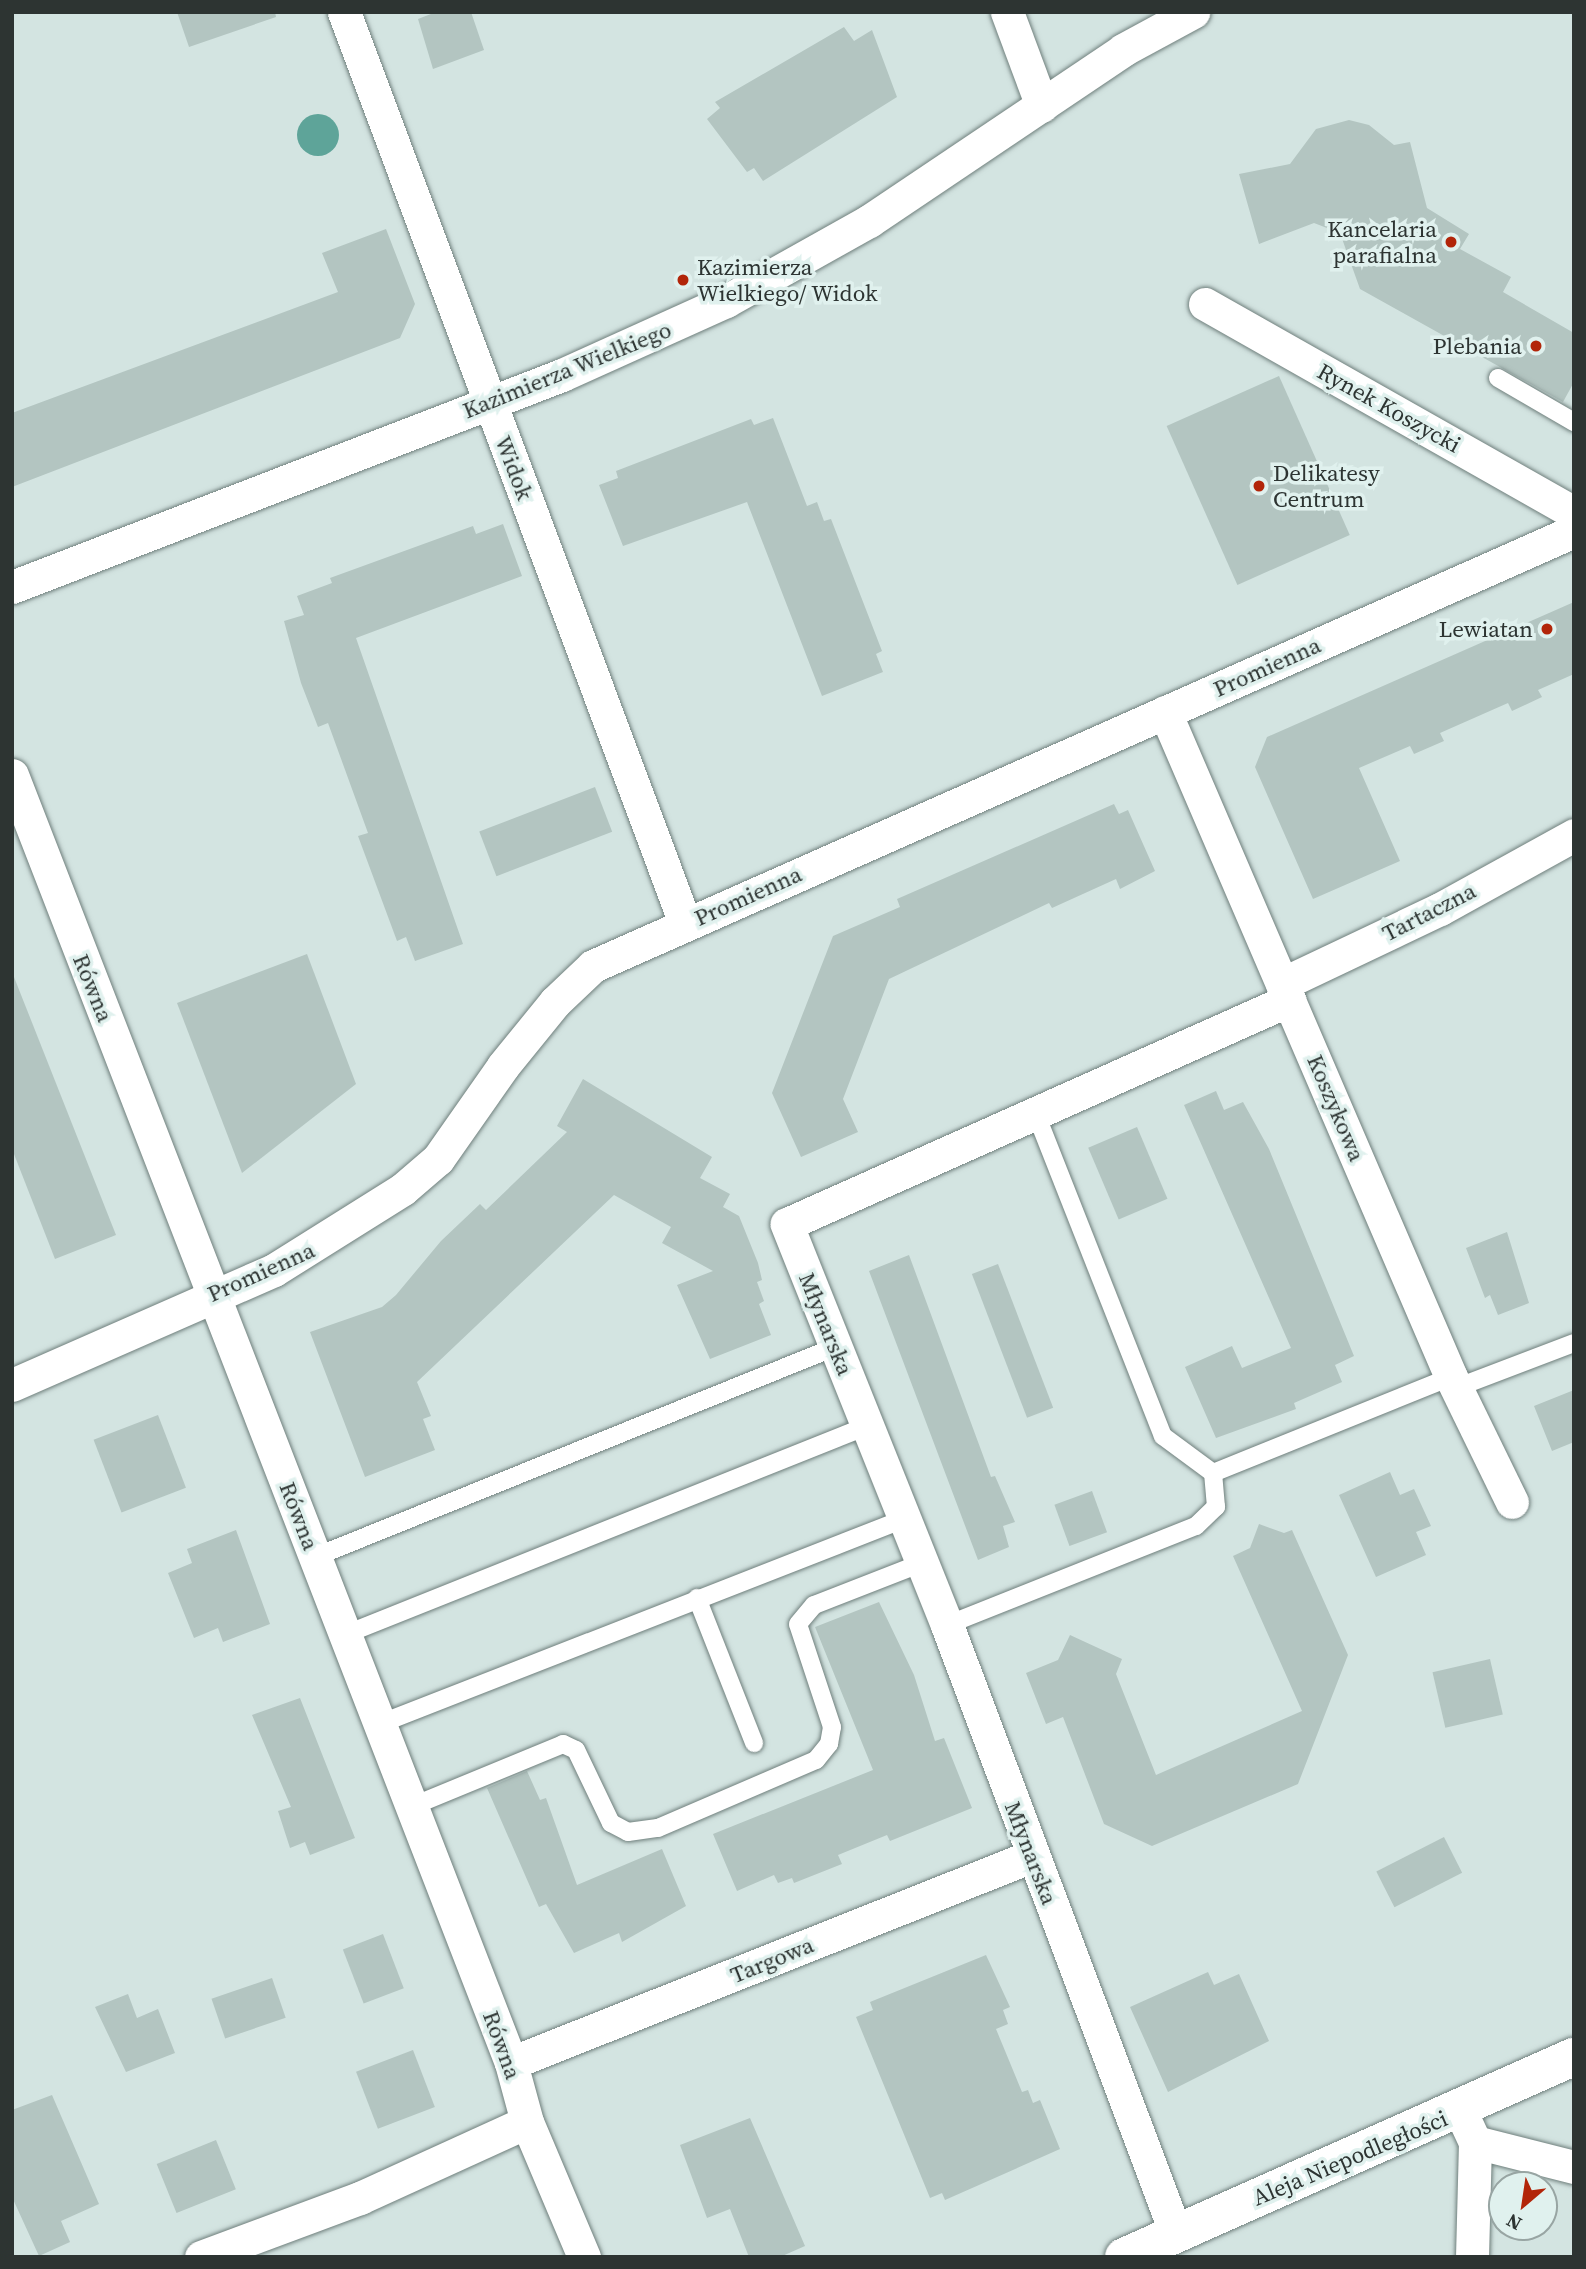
<!DOCTYPE html>
<html>
<head>
<meta charset="utf-8">
<style>
	body { margin:0 }
	#map { position:relative; width:1586px; height:2269px; overflow:hidden; background:#d3e4e1; font-family:"Source Serif 4",serif }
	div>[style] { position:absolute }
	.water>* { inset:0; background:#5ea499 }
	.round { border-radius:50% }
	.building>* { inset:0; background:#b3c5c1; transform-origin:0 0 }
	.roads { filter:drop-shadow(0 0 2px #6f7f7c) drop-shadow(0 0 2px #6f7f7c) }
	.service>* { height:18px; margin:-9px; padding:0 9px; transform-origin:9px; border-radius:9px; background:#fff }
	.minor>* { height:33px; margin:-16.5px; padding:0 16.5px; transform-origin:16.5px; border-radius:16.5px; background:#fff }
	.tertiary>* { height:38px; margin:-19px; padding:0 19px; transform-origin:19px; border-radius:19px; background:#fff }
	.dots>* { width:19px; height:19px; translate:-50% -50%; box-sizing:border-box; border:4px solid #e0f1ee; border-radius:50% }
	span { translate:-50% -50%; white-space:nowrap; text-align:center; line-height:1.15; -webkit-text-stroke:7px #e0f1ee; paint-order:stroke }
	.poi-label { font-size:23px; color:#2d3432 }
	.right { translate:-100% -50%; text-align:right }
	.left { translate:0 -50%; text-align:left }
	.street-label { font-size:23px; color:#2d3432 }
	.frame { position:absolute; inset:0; border:14px solid #2d3432; pointer-events:none }
	.north { position:absolute; left:1488px; top:2171px; width:70px; height:70px; box-sizing:border-box; background:#e0f1ee; border:2px solid #98a5a3; border-radius:50%; rotate:209deg; font-size:19px; font-weight:700; line-height:28px; text-align:center; color:#2d3432 }
	.north::after { content:''; display:block; margin:auto; width:24px; height:32px; background:#b22509; clip-path:polygon(50% 0,100% 100%,50% 72%,0 100%) }
</style>
</head>
<body>
<div id="map">
	<div class="water">
		<div class="round" style="left:297px;top:114px;width:42px;height:42px"></div>
	</div>
	<div class="building">
		<div style="clip-path:polygon(177px 12px,275px 12px,276px 17px,189px 47px)"></div>
		<div style="clip-path:polygon(436px 12px,471px 12px,484px 50px,433px 69px,418px 19px)"></div>
		<div style="clip-path:polygon(844px 27px,854px 41px,872px 30px,897px 97px,763px 181px,754px 168px,747px 172px,707px 119px,720px 108px,715px 102px)"></div>
		<div style="clip-path:polygon(1349px 120px,1369px 125px,1394px 145px,1410px 142px,1427px 208px,1469px 234px,1460px 249px,1511px 277px,1503px 292px,1574px 333px,1574px 382px,1563px 402px,1360px 289px,1340px 233px,1314px 223px,1259px 244px,1239px 174px,1290px 164px,1316px 129px)"></div>
		<div style="clip-path:polygon(386px 229px,415px 304px,400px 338px,12px 487px,12px 413px,338px 292px,322px 253px)"></div>
		<div style="left:1279px;top:376px;width:174px;height:123px;rotate:66deg"></div>
		<div style="clip-path:polygon(773px 418px,807px 506px,817px 502px,824px 521px,831px 519px,882px 651px,876px 654px,883px 672px,822px 696px,747px 502px,623px 546px,599px 485px,618px 478px,616px 471px,751px 419px,754px 425px)"></div>
		<div style="clip-path:polygon(503px 524px,522px 576px,356px 638px,463px 944px,415px 961px,406px 937px,397px 941px,358px 836px,368px 833px,328px 723px,318px 727px,301px 683px,284px 621px,304px 615px,297px 596px,332px 583px,330px 578px,473px 526px,476px 534px)"></div>
		<div style="clip-path:polygon(1574px 602px,1574px 674px,1538px 690px,1542px 697px,1512px 711px,1508px 703px,1440px 733px,1444px 741px,1414px 754px,1410px 746px,1359px 768px,1400px 861px,1313px 899px,1255px 767px,1267px 737px)"></div>
		<div style="left:595px;top:787px;width:48px;height:124px;rotate:69deg"></div>
		<div style="clip-path:polygon(1114px 804px,1119px 814px,1128px 810px,1155px 871px,1120px 889px,1116px 879px,1052px 908px,1049px 903px,889px 979px,843px 1099px,858px 1132px,801px 1157px,772px 1093px,833px 936px,900px 907px,897px 899px)"></div>
		<div style="clip-path:polygon(307px 954px,356px 1084px,242px 1173px,177px 1003px)"></div>
		<div style="clip-path:polygon(12px 972px,116px 1235px,55px 1259px,12px 1149px)"></div>
		<div style="clip-path:polygon(583px 1079px,712px 1157px,700px 1178px,730px 1194px,723px 1207px,739px 1216px,758px 1263px,762px 1280px,757px 1282px,764px 1301px,759px 1304px,771px 1335px,710px 1359px,677px 1285px,713px 1271px,662px 1243px,671px 1227px,614px 1195px,417px 1382px,431px 1416px,423px 1419px,435px 1450px,365px 1477px,310px 1332px,382px 1307px,396px 1295px,441px 1241px,480px 1204px,486px 1210px,567px 1132px,557px 1126px)"></div>
		<div style="clip-path:polygon(1216px 1091px,1224px 1110px,1243px 1102px,1269px 1149px,1354px 1356px,1335px 1365px,1342px 1382px,1294px 1403px,1296px 1409px,1216px 1438px,1185px 1367px,1232px 1346px,1242px 1368px,1291px 1348px,1184px 1105px)"></div>
		<div style="left:1137px;top:1127px;width:78px;height:53px;rotate:67deg"></div>
		<div style="clip-path:polygon(1507px 1232px,1529px 1303px,1498px 1315px,1490px 1295px,1485px 1298px,1466px 1248px)"></div>
		<div style="clip-path:polygon(909px 1255px,991px 1477px,995px 1476px,1015px 1522px,1003px 1526px,1009px 1547px,978px 1560px,869px 1271px)"></div>
		<div style="left:998px;top:1264px;width:154px;height:28px;rotate:69deg"></div>
		<div style="clip-path:polygon(1574px 1390px,1574px 1442px,1552px 1451px,1534px 1406px)"></div>
		<div style="left:158px;top:1415px;width:78px;height:69px;rotate:69deg"></div>
		<div style="clip-path:polygon(1390px 1472px,1400px 1495px,1414px 1489px,1431px 1526px,1416px 1532px,1426px 1555px,1376px 1577px,1339px 1495px)"></div>
		<div style="left:1092px;top:1491px;width:44px;height:40px;rotate:70deg"></div>
		<div style="clip-path:polygon(1259px 1524px,1284px 1533px,1292px 1530px,1348px 1655px,1298px 1784px,1152px 1846px,1104px 1824px,1063px 1717px,1046px 1724px,1026px 1673px,1058px 1660px,1070px 1635px,1122px 1659px,1116px 1674px,1156px 1775px,1302px 1711px,1233px 1556px,1250px 1548px)"></div>
		<div style="clip-path:polygon(236px 1530px,270px 1624px,223px 1642px,218px 1628px,194px 1638px,168px 1573px,192px 1563px,187px 1549px)"></div>
		<div style="clip-path:polygon(879px 1602px,914px 1675px,935px 1741px,944px 1738px,972px 1808px,890px 1841px,887px 1835px,838px 1855px,842px 1864px,794px 1883px,792px 1878px,778px 1883px,774px 1875px,737px 1891px,713px 1834px,873px 1770px,815px 1627px)"></div>
		<div style="left:1490px;top:1659px;width:57px;height:59px;rotate:77deg"></div>
		<div style="clip-path:polygon(300px 1698px,355px 1838px,310px 1855px,305px 1842px,290px 1848px,278px 1811px,291px 1807px,252px 1715px)"></div>
		<div style="clip-path:polygon(527px 1771px,540px 1800px,546px 1798px,577px 1885px,662px 1849px,686px 1906px,622px 1942px,619px 1933px,574px 1953px,546px 1904px,539px 1907px,487px 1788px)"></div>
		<div style="left:1444px;top:1837px;width:40px;height:76px;rotate:63deg"></div>
		<div style="left:383px;top:1934px;width:58px;height:43px;rotate:69deg"></div>
		<div style="clip-path:polygon(986px 1955px,1010px 2007px,1003px 2010px,1008px 2024px,996px 2029px,1022px 2092px,1028px 2090px,1033px 2103px,1040px 2100px,1060px 2149px,945px 2200px,942px 2193px,930px 2198px,856px 2017px,873px 2010px,870px 2002px)"></div>
		<div style="clip-path:polygon(1208px 1972px,1214px 1985px,1239px 1974px,1269px 2041px,1168px 2092px,1130px 2007px)"></div>
		<div style="left:272px;top:1978px;width:42px;height:64px;rotate:71deg"></div>
		<div style="clip-path:polygon(128px 1994px,137px 2018px,158px 2009px,175px 2053px,126px 2072px,95px 2007px)"></div>
		<div style="left:413px;top:2050px;width:61px;height:61px;rotate:69deg"></div>
		<div style="clip-path:polygon(52px 2095px,99px 2204px,61px 2221px,70px 2242px,39px 2256px,12px 2197px,12px 2110px)"></div>
		<div style="clip-path:polygon(750px 2118px,805px 2246px,780px 2257px,749px 2257px,730px 2209px,707px 2218px,680px 2145px)"></div>
		<div style="left:216px;top:2140px;width:53px;height:64px;rotate:68deg"></div>
	</div>
	<div class="roads">
		<div class="service">
			<div style="left:1498px;top:378px;width:88px;rotate:30.1deg"></div>
			<div style="left:1036px;top:1114px;width:346px;rotate:68.5deg"></div>
			<div style="left:1163px;top:1436px;width:62px;rotate:36.5deg"></div>
			<div style="left:1456px;top:1388px;width:126px;rotate:-20.9deg"></div>
			<div style="left:315px;top:1557px;width:561px;rotate:-21.99deg"></div>
			<div style="left:697px;top:1598px;width:156px;rotate:68.5deg"></div>
			<div style="left:947px;top:1625px;width:268px;rotate:-21.7deg"></div>
			<div style="left:1196px;top:1526px;width:28px;rotate:-44deg"></div>
			<div style="left:1216px;top:1507px;width:34px;rotate:-95deg"></div>
			<div style="left:1213px;top:1473px;width:257px;rotate:-22deg"></div>
			<div style="left:344px;top:1635px;width:563px;rotate:-21.78deg"></div>
			<div style="left:377px;top:1725px;width:566px;rotate:-21.35deg"></div>
			<div style="left:408px;top:1808px;width:168px;rotate:-22.4deg"></div>
			<div style="left:563px;top:1744px;width:14px;rotate:25deg"></div>
			<div style="left:576px;top:1750px;width:81px;rotate:64.4deg"></div>
			<div style="left:611px;top:1823px;width:19px;rotate:28deg"></div>
			<div style="left:628px;top:1832px;width:30px;rotate:-8deg"></div>
			<div style="left:658px;top:1828px;width:172px;rotate:-23.3deg"></div>
			<div style="left:816px;top:1760px;width:21px;rotate:-51deg"></div>
			<div style="left:829px;top:1744px;width:17px;rotate:-80deg"></div>
			<div style="left:832px;top:1727px;width:108px;rotate:-108.3deg"></div>
			<div style="left:798px;top:1624px;width:25px;rotate:-50deg"></div>
			<div style="left:814px;top:1605px;width:116px;rotate:-21.3deg"></div>
		</div>
		<div class="minor">
			<div style="left:344px;top:12px;width:973px;rotate:69.48deg"></div>
			<div style="left:1007px;top:12px;width:100px;rotate:69.6deg"></div>
			<div style="left:1205px;top:304px;width:424px;rotate:29.5deg"></div>
			<div style="left:12px;top:587px;width:589px;rotate:-21.08deg"></div>
			<div style="left:562px;top:375px;width:180px;rotate:-24.3deg"></div>
			<div style="left:726px;top:301px;width:164px;rotate:-29.2deg"></div>
			<div style="left:869px;top:221px;width:306px;rotate:-33.9deg"></div>
			<div style="left:1123px;top:50px;width:80px;rotate:-28.5deg"></div>
			<div style="left:1165px;top:712px;width:724px;rotate:66.73deg"></div>
			<div style="left:1451px;top:1377px;width:139px;rotate:64deg"></div>
			<div style="left:12px;top:775px;width:1381px;rotate:68.82deg"></div>
			<div style="left:511px;top:2063px;width:61px;rotate:74.8deg"></div>
			<div style="left:527px;top:2122px;width:147px;rotate:67.1deg"></div>
			<div style="left:1282px;top:984px;width:175px;rotate:-25.4deg"></div>
			<div style="left:1440px;top:909px;width:153px;rotate:-28.9deg"></div>
			<div style="left:12px;top:1385px;width:286px;rotate:-23.7deg"></div>
			<div style="left:274px;top:1270px;width:152px;rotate:-32.1deg"></div>
			<div style="left:403px;top:1189px;width:46px;rotate:-40.6deg"></div>
			<div style="left:438px;top:1159px;width:113px;rotate:-55deg"></div>
			<div style="left:503px;top:1066px;width:82px;rotate:-50.9deg"></div>
			<div style="left:555px;top:1002px;width:52px;rotate:-43.5deg"></div>
			<div style="left:593px;top:966px;width:1073px;rotate:-23.91deg"></div>
			<div style="left:511px;top:2063px;width:561px;rotate:-21.67deg"></div>
			<div style="left:1460px;top:2110px;width:35px;rotate:65deg"></div>
			<div style="left:1475px;top:2142px;width:102px;rotate:14.2deg"></div>
			<div style="left:1176px;top:2234px;width:651px;rotate:-110.61deg"></div>
			<div style="left:947px;top:1625px;width:432px;rotate:-111.8deg"></div>
			<div style="left:787px;top:1224px;width:550px;rotate:-24.05deg"></div>
			<div style="left:201px;top:2257px;width:170px;rotate:-20.4deg"></div>
			<div style="left:360px;top:2198px;width:183px;rotate:-24.5deg"></div>
			<div style="left:1472px;top:2257px;width:115px;rotate:-88.5deg"></div>
		</div>
		<div class="tertiary">
			<div style="left:1124px;top:2257px;width:492px;rotate:-24deg"></div>
		</div>
	</div>
	<div class="dots">
		<div style="left:1451px;top:242px;background:#b22509"></div>
		<div style="left:683px;top:280px;background:#b22509"></div>
		<div style="left:1536px;top:346px;background:#b22509"></div>
		<div style="left:1259px;top:486px;background:#b22509"></div>
		<div style="left:1547px;top:629px;background:#b22509"></div>
	</div>
	<div class="poi-label">
		<span class="right" style="left:1437px;top:242px">Kancelaria<br>parafialna</span>
		<span class="left" style="left:697px;top:280px">Kazimierza<br>Wielkiego/ Widok</span>
		<span class="right" style="left:1522px;top:346px">Plebania</span>
		<span class="left" style="left:1273px;top:486px">Delikatesy<br>Centrum</span>
		<span class="right" style="left:1533px;top:629px">Lewiatan</span>
	</div>
	<div class="street-label">
		<span style="left:567px;top:370px;rotate:-22deg">Kazimierza Wielkiego</span>
		<span style="left:1389px;top:408px;rotate:29deg">Rynek Koszycki</span>
		<span style="left:514px;top:468px;rotate:69deg">Widok</span>
		<span style="left:1267px;top:667px;rotate:-24deg">Promienna</span>
		<span style="left:748px;top:896px;rotate:-24deg">Promienna</span>
		<span style="left:1429px;top:912px;rotate:-27deg">Tartaczna</span>
		<span style="left:93px;top:988px;rotate:68deg">Równa</span>
		<span style="left:1336px;top:1108px;rotate:67deg">Koszykowa</span>
		<span style="left:261px;top:1272px;rotate:-24deg">Promienna</span>
		<span style="left:826px;top:1324px;rotate:68deg">Młynarska</span>
		<span style="left:299px;top:1516px;rotate:69deg">Równa</span>
		<span style="left:1031px;top:1853px;rotate:69deg">Młynarska</span>
		<span style="left:772px;top:1960px;rotate:-22deg">Targowa</span>
		<span style="left:502px;top:2045px;rotate:70deg">Równa</span>
		<span style="left:1350px;top:2158px;rotate:-23deg">Aleja Niepodległości</span>
	</div>
	<div class="frame"></div>
	<div class="north">N</div>
</div>
</body>
</html>
